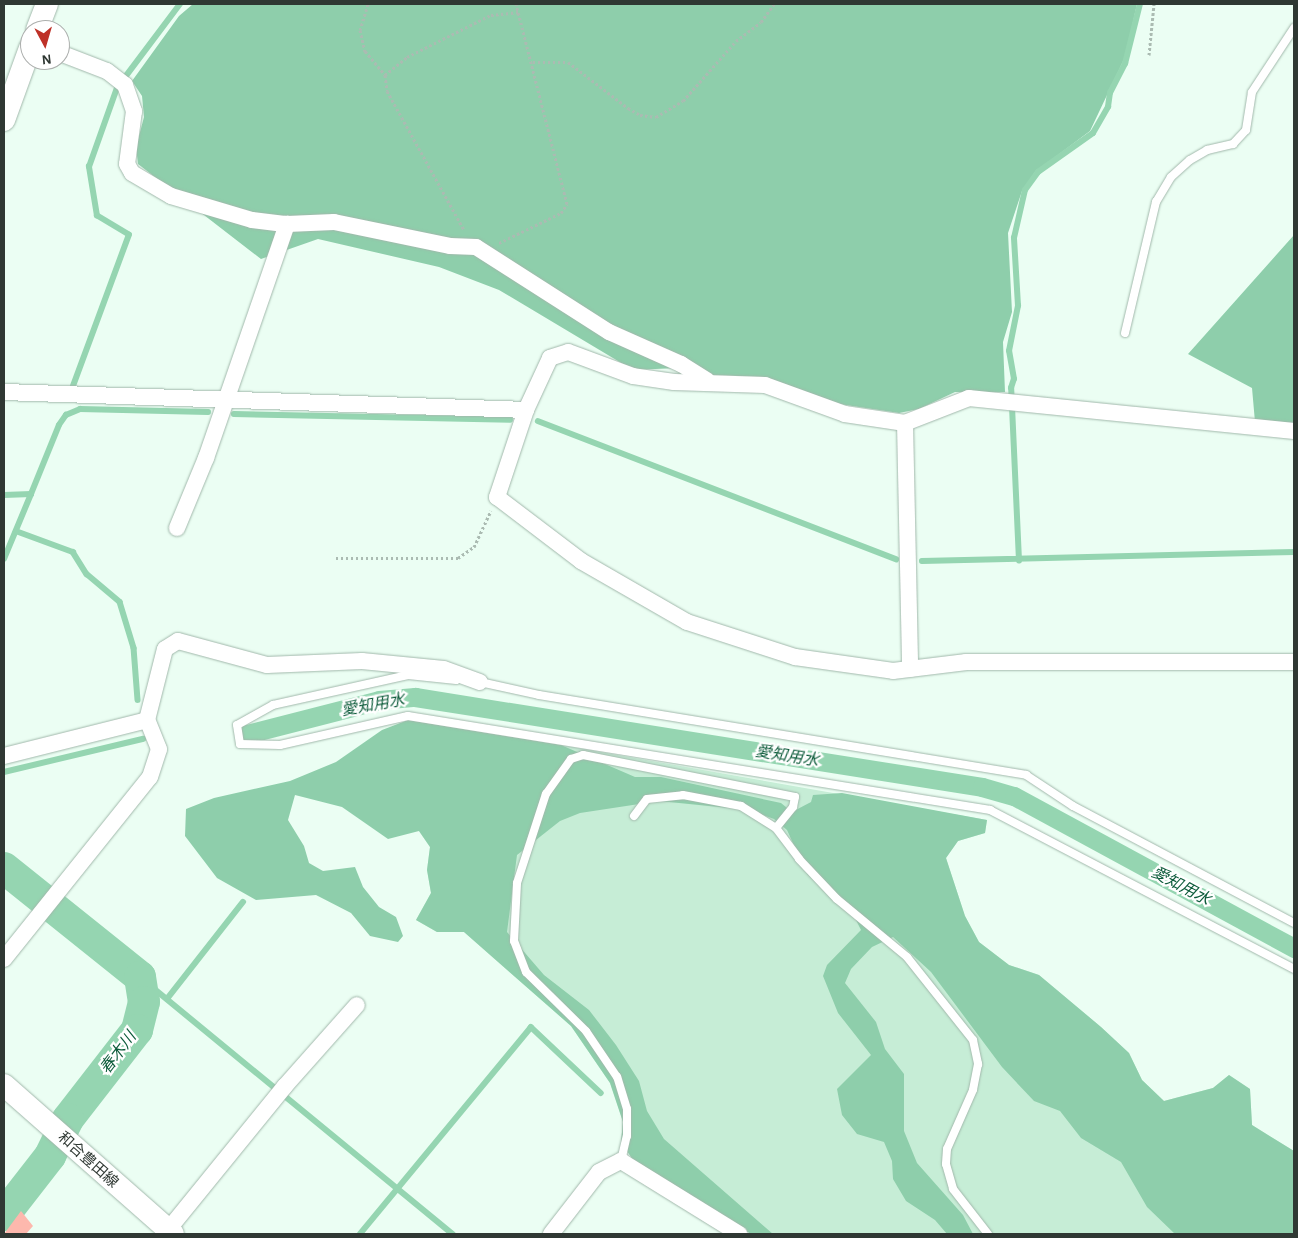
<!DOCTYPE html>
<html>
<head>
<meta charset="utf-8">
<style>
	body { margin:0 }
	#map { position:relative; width:1298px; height:1238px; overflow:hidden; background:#ebfef3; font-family:"Alegreya Sans","Noto Sans JP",sans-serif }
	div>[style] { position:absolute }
	.green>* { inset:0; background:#c6edd6 }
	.forest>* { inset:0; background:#8eceab }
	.stream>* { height:5.5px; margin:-2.75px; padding:0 2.75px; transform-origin:2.75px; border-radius:2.75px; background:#95d5b1 }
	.canal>* { height:19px; margin:-9.5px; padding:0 9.5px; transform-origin:9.5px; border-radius:9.5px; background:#95d5b1 }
	.river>* { height:32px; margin:-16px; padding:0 16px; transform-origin:16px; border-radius:16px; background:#95d5b1 }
	.building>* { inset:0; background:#fdb8ad }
	.path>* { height:3px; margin-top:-1.5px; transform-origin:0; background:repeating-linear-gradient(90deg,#abbbb2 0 2.5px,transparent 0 5px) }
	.roads { filter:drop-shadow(0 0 1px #a1b8ab) drop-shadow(0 0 1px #a1b8ab) }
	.lane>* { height:8px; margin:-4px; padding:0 4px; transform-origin:4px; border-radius:4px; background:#fff }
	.street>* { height:16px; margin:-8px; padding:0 8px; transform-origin:8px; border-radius:8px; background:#fff }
	.secondary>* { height:22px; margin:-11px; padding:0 11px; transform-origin:11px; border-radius:11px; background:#fff }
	span { translate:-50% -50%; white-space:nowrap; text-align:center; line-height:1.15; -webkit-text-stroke:4.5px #fff; paint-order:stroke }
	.street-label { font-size:15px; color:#2f3833 }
	.water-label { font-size:16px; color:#0c5b3a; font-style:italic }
	.frame { position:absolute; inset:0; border:5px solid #2f3833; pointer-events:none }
	.north { position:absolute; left:20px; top:20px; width:50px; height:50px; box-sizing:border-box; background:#fff; border:1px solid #acafad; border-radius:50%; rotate:174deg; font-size:14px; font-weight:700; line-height:20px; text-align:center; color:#2f3833 }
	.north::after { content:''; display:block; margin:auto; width:18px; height:22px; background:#be3128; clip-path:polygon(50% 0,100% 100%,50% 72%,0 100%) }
</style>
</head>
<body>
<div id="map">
	<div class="green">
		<div style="clip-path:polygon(561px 745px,987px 820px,985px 833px,958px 841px,946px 858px,965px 916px,979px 942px,1009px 965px,1039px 975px,1101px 1027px,1129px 1053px,1142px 1080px,1164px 1101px,1213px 1088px,1229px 1075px,1250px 1089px,1252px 1125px,1294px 1151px,1294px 1234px,751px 1234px,633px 1160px,621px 1142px,623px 1122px,610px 1083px,571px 1026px,464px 932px,437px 932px,416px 920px,431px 893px,427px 870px,430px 847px,419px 831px)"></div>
	</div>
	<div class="forest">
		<div style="clip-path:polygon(193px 4px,1137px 4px,1125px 57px,1090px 131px,1035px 172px,1022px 191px,1008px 233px,1012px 312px,1003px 342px,1005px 392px,955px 392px,919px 409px,899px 413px,839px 404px,764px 377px,713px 375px,700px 367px,633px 370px,499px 290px,439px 267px,318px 239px,261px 259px,138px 164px,136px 147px,144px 117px,142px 96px,132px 81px,179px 16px)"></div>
		<div style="clip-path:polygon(1294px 235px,1294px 423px,1255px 422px,1252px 388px,1188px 354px)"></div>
		<div style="clip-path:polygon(408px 720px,561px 745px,635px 777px,661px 777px,781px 803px,792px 812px,811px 802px,813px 795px,842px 793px,987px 820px,985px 833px,958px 841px,946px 858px,965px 916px,979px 942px,1009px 965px,1039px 975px,1101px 1027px,1129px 1053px,1142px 1080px,1164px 1101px,1213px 1088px,1229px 1075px,1250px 1089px,1252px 1125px,1294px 1151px,1294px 1234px,1175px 1234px,1147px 1207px,1121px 1162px,1081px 1138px,1060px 1111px,1034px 1101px,1002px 1067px,931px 972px,893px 937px,872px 947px,851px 969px,845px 983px,876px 1022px,885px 1049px,904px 1074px,904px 1131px,917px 1163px,963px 1215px,973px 1234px,947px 1234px,935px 1220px,906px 1201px,893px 1179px,892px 1161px,884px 1142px,857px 1134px,842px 1115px,837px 1089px,871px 1055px,838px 1013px,823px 976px,827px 965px,861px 930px,855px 918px,807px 874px,787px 830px,774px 819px,749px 810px,659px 801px,580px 813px,560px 821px,517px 855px,507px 932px,544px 975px,589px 1010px,616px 1045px,639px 1081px,647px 1111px,664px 1139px,773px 1234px,751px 1234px,633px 1160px,621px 1142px,623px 1122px,610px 1083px,571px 1026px,464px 932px,437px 932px,416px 920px,431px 893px,427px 870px,430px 847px,419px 831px,388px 839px,342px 807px,295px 795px,288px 820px,304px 846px,309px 863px,323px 871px,355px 867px,363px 887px,379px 907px,396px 917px,403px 936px,398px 942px,370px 936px,351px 913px,316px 895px,256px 900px,217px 878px,185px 836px,186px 809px,214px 798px,290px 781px,336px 762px,382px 730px)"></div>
	</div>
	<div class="stream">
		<div style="left:126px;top:76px;width:90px;rotate:-53.1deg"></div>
		<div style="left:73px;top:386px;width:161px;rotate:-69.7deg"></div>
		<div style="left:129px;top:235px;width:37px;rotate:-149deg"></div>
		<div style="left:97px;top:216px;width:50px;rotate:-99.3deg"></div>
		<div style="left:89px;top:167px;width:84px;rotate:-70.5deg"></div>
		<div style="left:234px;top:414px;width:276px;rotate:1.2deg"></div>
		<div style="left:538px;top:421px;width:384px;rotate:21.1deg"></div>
		<div style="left:4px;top:495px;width:27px;rotate:-2deg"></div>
		<div style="left:31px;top:494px;width:74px;rotate:-67.9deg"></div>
		<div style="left:59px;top:425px;width:12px;rotate:-55deg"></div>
		<div style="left:66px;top:415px;width:15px;rotate:-23deg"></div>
		<div style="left:80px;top:409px;width:128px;rotate:1.3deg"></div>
		<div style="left:16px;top:531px;width:61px;rotate:20.2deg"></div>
		<div style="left:73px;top:552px;width:26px;rotate:58deg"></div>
		<div style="left:87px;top:574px;width:43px;rotate:40.3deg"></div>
		<div style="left:120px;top:602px;width:48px;rotate:73.1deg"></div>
		<div style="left:134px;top:648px;width:52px;rotate:85.6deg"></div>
		<div style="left:4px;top:559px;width:70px;rotate:-67.4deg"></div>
		<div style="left:922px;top:561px;width:372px;rotate:-1.4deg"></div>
		<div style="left:1019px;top:561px;width:173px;rotate:-92.6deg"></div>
		<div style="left:1011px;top:388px;width:9px;rotate:-72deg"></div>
		<div style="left:1014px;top:379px;width:28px;rotate:-100deg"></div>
		<div style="left:1009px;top:351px;width:46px;rotate:-78.7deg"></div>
		<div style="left:1018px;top:306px;width:68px;rotate:-93.4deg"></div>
		<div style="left:1014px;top:238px;width:49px;rotate:-77.1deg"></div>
		<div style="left:1025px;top:190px;width:22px;rotate:-54deg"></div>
		<div style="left:1038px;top:172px;width:67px;rotate:-35.3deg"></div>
		<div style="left:1093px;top:133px;width:30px;rotate:-60deg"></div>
		<div style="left:1108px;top:107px;width:14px;rotate:-82deg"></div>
		<div style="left:1110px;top:93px;width:33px;rotate:-63deg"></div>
		<div style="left:1125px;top:64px;width:62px;rotate:-76deg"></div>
		<div style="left:4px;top:772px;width:143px;rotate:-13.4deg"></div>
		<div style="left:140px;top:977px;width:405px;rotate:39.4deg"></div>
		<div style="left:167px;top:999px;width:123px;rotate:-51.9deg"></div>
		<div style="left:360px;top:1234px;width:268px;rotate:-50.4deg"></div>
		<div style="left:531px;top:1027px;width:96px;rotate:43.3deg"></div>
	</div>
	<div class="canal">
		<div style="left:247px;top:734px;width:136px;rotate:-14.4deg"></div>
		<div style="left:379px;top:700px;width:36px;rotate:-5deg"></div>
		<div style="left:415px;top:697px;width:574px;rotate:9.02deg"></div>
		<div style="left:982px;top:787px;width:33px;rotate:16deg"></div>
		<div style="left:1014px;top:796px;width:319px;rotate:28.5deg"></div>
	</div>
	<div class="river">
		<div style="left:4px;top:868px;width:174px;rotate:38.7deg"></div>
		<div style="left:140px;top:977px;width:25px;rotate:81deg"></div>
		<div style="left:144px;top:1002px;width:29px;rotate:104deg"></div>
		<div style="left:137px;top:1030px;width:113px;rotate:127.8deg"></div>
		<div style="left:68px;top:1119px;width:41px;rotate:115.9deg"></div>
		<div style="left:50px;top:1156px;width:75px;rotate:127.9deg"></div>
	</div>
	<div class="building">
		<div style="clip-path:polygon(21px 1211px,33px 1226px,26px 1234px,4px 1234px)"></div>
	</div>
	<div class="path">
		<div style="left:368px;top:4px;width:27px;rotate:107deg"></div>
		<div style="left:360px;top:30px;width:22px;rotate:77deg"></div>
		<div style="left:365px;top:51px;width:31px;rotate:50deg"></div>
		<div style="left:385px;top:75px;width:16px;rotate:83deg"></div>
		<div style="left:387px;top:91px;width:159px;rotate:61deg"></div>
		<div style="left:1149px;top:55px;width:51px;rotate:-84.4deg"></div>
		<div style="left:533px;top:62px;width:35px"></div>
		<div style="left:568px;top:62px;width:76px;rotate:37.5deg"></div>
		<div style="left:628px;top:108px;width:14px;rotate:30deg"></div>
		<div style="left:640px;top:115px;width:16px;rotate:7deg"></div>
		<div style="left:656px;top:117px;width:31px;rotate:-31deg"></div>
		<div style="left:683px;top:101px;width:80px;rotate:-48.5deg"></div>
		<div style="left:736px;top:41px;width:31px;rotate:-37deg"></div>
		<div style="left:761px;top:22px;width:22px;rotate:-54deg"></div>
		<div style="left:385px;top:75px;width:28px;rotate:-39deg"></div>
		<div style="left:407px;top:57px;width:94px;rotate:-26.6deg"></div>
		<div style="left:491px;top:15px;width:28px;rotate:-6deg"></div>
		<div style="left:499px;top:243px;width:69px;rotate:-25.8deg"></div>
		<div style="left:561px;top:213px;width:11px;rotate:-56deg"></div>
		<div style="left:567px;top:204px;width:206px;rotate:-104.3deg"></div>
		<div style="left:336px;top:558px;width:122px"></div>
		<div style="left:458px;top:558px;width:19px;rotate:-35deg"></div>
		<div style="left:474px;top:547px;width:40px;rotate:-65deg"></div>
	</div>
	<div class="roads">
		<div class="lane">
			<div style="left:1125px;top:333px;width:135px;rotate:-76.7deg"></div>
			<div style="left:1156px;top:202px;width:29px;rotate:-59deg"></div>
			<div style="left:1171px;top:177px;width:25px;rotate:-42deg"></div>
			<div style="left:1190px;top:160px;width:20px;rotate:-30deg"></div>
			<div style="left:1207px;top:150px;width:27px;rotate:-13deg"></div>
			<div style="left:1233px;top:144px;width:19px;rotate:-47deg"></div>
			<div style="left:1246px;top:130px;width:38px;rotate:-81deg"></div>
			<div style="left:1252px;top:92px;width:77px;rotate:-56.7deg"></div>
			<div style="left:456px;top:680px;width:48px;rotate:-174.1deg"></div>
			<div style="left:408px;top:675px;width:138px;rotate:167.5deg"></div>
			<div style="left:273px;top:705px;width:41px;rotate:150.9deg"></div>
			<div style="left:237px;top:725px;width:19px;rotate:81deg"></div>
			<div style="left:240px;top:744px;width:40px;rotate:1.4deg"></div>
			<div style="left:280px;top:745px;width:131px;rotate:-12.8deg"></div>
			<div style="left:408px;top:716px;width:590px;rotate:9.17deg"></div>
			<div style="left:990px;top:810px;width:343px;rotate:27.6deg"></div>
			<div style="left:480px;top:682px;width:60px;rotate:12.4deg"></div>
			<div style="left:539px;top:695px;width:494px;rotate:9.3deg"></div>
			<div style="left:1026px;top:775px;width:56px;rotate:33.4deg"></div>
			<div style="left:1073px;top:806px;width:250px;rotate:27.9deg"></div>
			<div style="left:634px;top:816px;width:21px;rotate:-53deg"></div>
			<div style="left:647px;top:799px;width:36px;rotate:-6deg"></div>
			<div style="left:683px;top:795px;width:59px;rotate:10.7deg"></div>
			<div style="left:741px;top:806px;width:41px;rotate:32.2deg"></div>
			<div style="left:621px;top:1161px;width:26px;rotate:-77deg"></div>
			<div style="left:627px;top:1136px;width:27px;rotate:-90deg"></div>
			<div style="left:627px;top:1109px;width:34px;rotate:-107deg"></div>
			<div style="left:617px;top:1077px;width:55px;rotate:-124deg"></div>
			<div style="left:586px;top:1031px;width:84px;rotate:-135.5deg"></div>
			<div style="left:526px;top:972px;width:33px;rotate:-111deg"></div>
			<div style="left:514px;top:941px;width:58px;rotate:-87deg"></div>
			<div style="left:517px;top:883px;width:94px;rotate:-72deg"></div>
			<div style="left:546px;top:794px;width:43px;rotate:-54.5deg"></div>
			<div style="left:571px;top:759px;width:13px;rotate:-18deg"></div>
			<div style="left:583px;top:755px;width:216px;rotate:11.2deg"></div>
			<div style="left:795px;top:797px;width:10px;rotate:101deg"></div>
			<div style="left:793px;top:807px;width:27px;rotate:129deg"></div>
			<div style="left:776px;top:828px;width:39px;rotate:53deg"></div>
			<div style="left:799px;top:859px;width:55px;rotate:46.5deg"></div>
			<div style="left:837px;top:899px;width:91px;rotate:39.6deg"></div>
			<div style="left:907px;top:957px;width:106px;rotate:51.5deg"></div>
			<div style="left:973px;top:1040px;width:25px;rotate:78deg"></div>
			<div style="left:978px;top:1064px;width:26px;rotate:101deg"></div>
			<div style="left:973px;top:1090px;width:64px;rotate:113.8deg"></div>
			<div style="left:947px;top:1149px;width:15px;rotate:94deg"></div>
			<div style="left:946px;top:1164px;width:26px;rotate:74deg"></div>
			<div style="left:953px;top:1189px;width:57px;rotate:52.1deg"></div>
		</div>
		<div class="street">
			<div style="left:60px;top:53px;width:50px;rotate:21deg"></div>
			<div style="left:107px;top:71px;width:23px;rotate:38deg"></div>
			<div style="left:125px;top:85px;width:28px;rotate:71deg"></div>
			<div style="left:134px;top:111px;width:53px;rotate:97.5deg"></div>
			<div style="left:127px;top:164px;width:10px;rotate:61deg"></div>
			<div style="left:132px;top:173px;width:45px;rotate:30.5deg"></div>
			<div style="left:171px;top:196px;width:84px;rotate:16.5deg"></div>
			<div style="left:252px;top:220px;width:35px;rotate:7deg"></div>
			<div style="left:287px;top:224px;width:47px;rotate:-2.4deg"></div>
			<div style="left:334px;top:222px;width:118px;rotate:11.7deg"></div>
			<div style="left:450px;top:246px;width:26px;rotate:2deg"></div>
			<div style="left:476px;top:247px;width:158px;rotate:32.6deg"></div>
			<div style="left:609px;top:332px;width:79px;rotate:24deg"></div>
			<div style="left:681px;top:364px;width:31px;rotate:32deg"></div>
			<div style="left:4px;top:392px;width:522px;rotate:1.97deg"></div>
			<div style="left:905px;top:423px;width:246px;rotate:88.8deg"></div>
			<div style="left:1294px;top:431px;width:327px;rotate:-174.2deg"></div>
			<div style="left:969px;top:398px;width:69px;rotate:158.7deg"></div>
			<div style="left:905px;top:423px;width:61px;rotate:-171.5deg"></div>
			<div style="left:845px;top:414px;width:85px;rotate:-160.1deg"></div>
			<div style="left:765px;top:385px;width:91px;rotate:-178.1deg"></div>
			<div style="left:674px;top:382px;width:41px;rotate:-171.7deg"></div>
			<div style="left:633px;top:376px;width:69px;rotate:-159.7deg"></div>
			<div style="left:568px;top:352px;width:19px;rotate:162deg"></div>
			<div style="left:550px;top:358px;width:57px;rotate:114.8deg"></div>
			<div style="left:526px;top:410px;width:92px;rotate:108.4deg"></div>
			<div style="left:497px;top:497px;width:106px;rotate:37.3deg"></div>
			<div style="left:581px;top:561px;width:122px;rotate:29.9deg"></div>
			<div style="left:687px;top:622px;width:114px;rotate:18deg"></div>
			<div style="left:795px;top:657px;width:99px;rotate:8.1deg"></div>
			<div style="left:893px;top:671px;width:74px;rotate:-7deg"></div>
			<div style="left:966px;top:662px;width:328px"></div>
			<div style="left:177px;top:528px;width:76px;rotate:-67.5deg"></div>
			<div style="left:206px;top:458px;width:248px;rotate:-70.9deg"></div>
			<div style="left:4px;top:756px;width:147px;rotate:-14.1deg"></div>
			<div style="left:4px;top:959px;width:233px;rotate:-51.3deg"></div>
			<div style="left:150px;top:777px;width:29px;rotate:-72deg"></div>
			<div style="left:159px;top:749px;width:31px;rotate:-112deg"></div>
			<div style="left:147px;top:720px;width:73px;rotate:-75.8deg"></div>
			<div style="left:165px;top:649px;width:15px;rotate:-32deg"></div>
			<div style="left:178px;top:641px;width:92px;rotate:15.1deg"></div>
			<div style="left:267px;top:665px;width:95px;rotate:-2.4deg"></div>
			<div style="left:362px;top:661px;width:82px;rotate:5.6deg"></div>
			<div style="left:444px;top:669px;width:38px;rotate:20deg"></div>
			<div style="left:168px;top:1230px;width:186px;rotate:-50.9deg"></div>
			<div style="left:285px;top:1086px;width:108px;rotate:-48.4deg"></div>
			<div style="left:551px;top:1234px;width:78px;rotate:-52.3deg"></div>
			<div style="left:599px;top:1172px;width:25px;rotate:-27deg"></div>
			<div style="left:621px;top:1161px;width:139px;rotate:31.7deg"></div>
		</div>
		<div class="secondary">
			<div style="left:37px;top:30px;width:28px;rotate:-69deg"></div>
			<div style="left:4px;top:120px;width:77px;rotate:-70.1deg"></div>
			<div style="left:4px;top:1085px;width:225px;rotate:41.4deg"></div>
		</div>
	</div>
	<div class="street-label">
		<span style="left:88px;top:1160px;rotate:42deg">和合豊田線</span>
	</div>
	<div class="water-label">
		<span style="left:373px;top:705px;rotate:-10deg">愛知用水</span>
		<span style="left:787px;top:756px;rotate:9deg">愛知用水</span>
		<span style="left:1181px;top:886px;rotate:28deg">愛知用水</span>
		<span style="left:118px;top:1053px;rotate:-53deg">春木川</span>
	</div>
	<div class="frame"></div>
	<div class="north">N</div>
</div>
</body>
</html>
